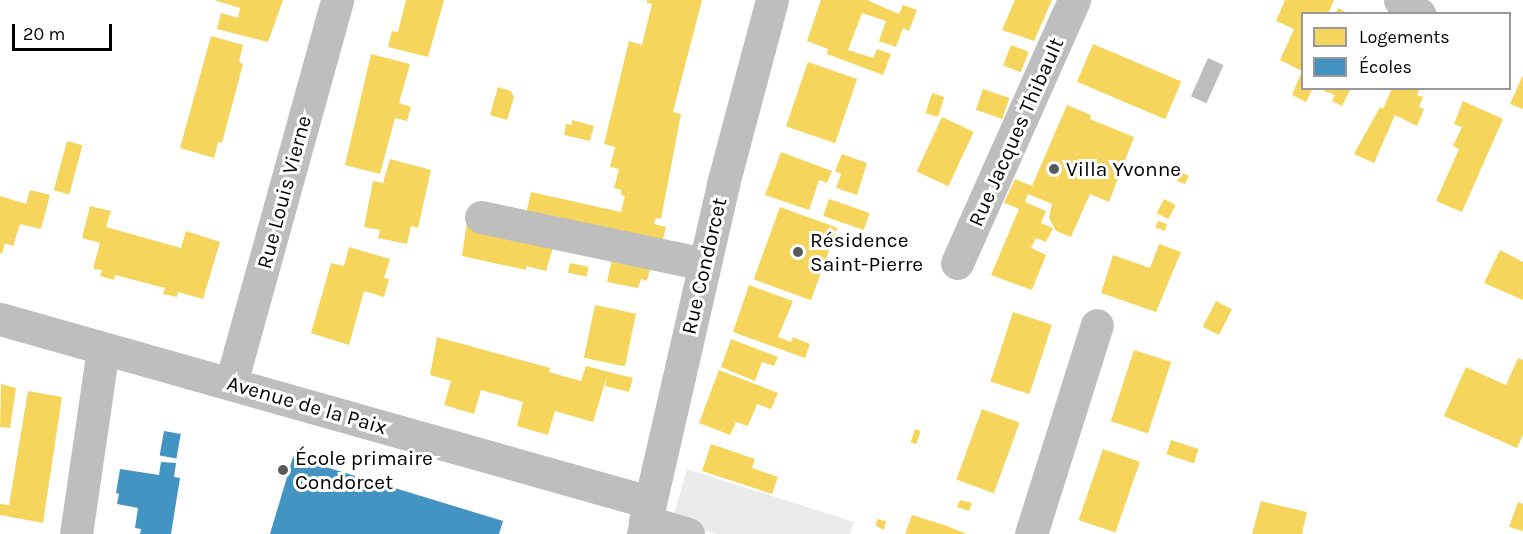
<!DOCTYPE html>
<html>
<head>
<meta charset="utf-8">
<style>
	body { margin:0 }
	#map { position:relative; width:1523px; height:534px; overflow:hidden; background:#fff; font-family:Karla,sans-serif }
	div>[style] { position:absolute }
	.green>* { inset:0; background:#ebebeb }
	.water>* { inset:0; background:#bdbdbd; transform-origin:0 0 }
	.homes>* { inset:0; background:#f6d55c; transform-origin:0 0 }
	.schools>* { inset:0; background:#4393c3; transform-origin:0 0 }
	.minor>* { height:33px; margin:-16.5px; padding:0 16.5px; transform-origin:16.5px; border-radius:16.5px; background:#bebebe }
	.dots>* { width:16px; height:16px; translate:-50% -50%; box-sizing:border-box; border:3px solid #fff; border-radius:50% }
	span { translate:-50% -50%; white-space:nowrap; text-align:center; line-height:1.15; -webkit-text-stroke:6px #fff; paint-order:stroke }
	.street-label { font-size:21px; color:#000 }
	.poi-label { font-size:21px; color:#000 }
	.left { translate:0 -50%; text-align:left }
	.legend { position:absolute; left:1301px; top:12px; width:210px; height:78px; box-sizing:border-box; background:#fff; border:2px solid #999; margin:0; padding:8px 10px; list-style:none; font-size:18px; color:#000 }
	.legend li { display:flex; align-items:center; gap:12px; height:30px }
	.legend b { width:30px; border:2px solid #999 }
	.scale { position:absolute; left:12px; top:24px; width:100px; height:27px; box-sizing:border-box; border:3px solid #000; border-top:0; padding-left:8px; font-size:18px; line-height:21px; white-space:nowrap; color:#000; -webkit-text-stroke:4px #fff; paint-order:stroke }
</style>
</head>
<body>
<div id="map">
	<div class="green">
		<div style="clip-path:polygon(687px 469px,854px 522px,850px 534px,717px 534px,672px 521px)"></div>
	</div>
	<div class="water">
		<div style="left:1208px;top:58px;width:17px;height:42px;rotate:24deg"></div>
	</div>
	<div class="homes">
		<div style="clip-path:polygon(214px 0,283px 0,268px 42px,217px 29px,221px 13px,238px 18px,240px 8px)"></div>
		<div style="clip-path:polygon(406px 0,444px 0,428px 57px,388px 47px,392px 31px,398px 32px)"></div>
		<div style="clip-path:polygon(647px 0,702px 0,673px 112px,681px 114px,661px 219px,656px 218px,654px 224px,666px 227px,662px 244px,526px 214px,531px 192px,621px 212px,625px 196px,621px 195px,621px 190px,614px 188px,619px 169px,610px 167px,615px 147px,604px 144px,629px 41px,642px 45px,652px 4px,647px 3px)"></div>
		<div style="clip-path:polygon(821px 0,867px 0,899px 14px,903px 5px,917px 10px,909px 31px,903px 28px,896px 47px,879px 41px,886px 21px,862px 13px,848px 50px,873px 58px,877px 49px,891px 54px,883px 75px,827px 54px,828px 49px,807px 41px)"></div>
		<div style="clip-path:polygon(1015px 0,1052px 0,1034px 41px,1002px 30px)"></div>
		<div style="clip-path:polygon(1285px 0,1334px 0,1328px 14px,1302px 14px,1302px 71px,1280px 60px,1294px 29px,1276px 21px)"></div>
		<div style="clip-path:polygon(1338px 8px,1349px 14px,1335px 14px)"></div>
		<div style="clip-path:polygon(211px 36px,243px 45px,239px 62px,243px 64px,222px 143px,218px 142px,214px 158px,180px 148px)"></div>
		<div style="left:1093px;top:44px;width:96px;height:41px;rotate:23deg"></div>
		<div style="left:1011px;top:45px;width:19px;height:22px;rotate:21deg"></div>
		<div style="clip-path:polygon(371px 54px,410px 64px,399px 103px,411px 107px,407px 121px,395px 118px,380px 174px,345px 165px)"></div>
		<div style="left:808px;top:62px;width:52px;height:68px;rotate:19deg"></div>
		<div style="clip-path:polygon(1302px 71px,1302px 88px,1313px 88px,1306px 102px,1292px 95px)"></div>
		<div style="clip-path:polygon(1523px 75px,1523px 109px,1510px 104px)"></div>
		<div style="clip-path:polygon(498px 87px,511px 91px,514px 97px,507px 120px,490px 115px)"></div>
		<div style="clip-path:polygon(1325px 88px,1351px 88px,1342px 106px,1332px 101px,1335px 95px,1324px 91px)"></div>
		<div style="clip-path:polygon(1392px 88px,1420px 88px,1417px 95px,1423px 97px,1419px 107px,1424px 109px,1417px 126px,1395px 115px,1374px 163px,1354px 154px,1380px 107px,1383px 109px)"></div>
		<div style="left:983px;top:89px;width:28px;height:22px;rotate:19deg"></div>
		<div style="left:932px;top:93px;width:13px;height:21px;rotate:18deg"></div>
		<div style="clip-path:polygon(1463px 101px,1503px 119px,1462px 212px,1436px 201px,1459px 149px,1453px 146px,1462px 127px,1454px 124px)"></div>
		<div style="clip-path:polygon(1067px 105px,1091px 115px,1090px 119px,1134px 137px,1109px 202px,1090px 194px,1071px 237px,1056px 231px,1049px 218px,1052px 204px,1028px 194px,1025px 202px,1046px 211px,1041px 223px,1053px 228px,1046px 242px,1036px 238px,1031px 248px,1046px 255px,1032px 290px,991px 275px,1019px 209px,1004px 203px,1015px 179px,1032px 186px)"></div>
		<div style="left:942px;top:117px;width:35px;height:60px;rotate:25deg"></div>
		<div style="clip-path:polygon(572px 120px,594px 126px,590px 141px,564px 135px,566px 124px,572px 125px)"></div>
		<div style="left:67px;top:141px;width:16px;height:51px;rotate:15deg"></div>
		<div style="clip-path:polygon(781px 152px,832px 171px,827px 183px,819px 180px,809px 210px,765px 195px)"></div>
		<div style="clip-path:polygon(842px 154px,867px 163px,857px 195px,836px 188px,841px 174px,835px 171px)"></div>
		<div style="clip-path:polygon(390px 159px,431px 170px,418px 228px,411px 226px,407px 244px,378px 238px,380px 230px,364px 227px,373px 181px,383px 183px)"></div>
		<div style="clip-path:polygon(1180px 172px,1189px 176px,1185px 184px,1177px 181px)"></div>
		<div style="clip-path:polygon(30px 190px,50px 195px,41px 229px,20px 224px,13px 246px,5px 243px,2px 254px,0 253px,0 196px,26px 204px)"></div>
		<div style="left:829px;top:199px;width:43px;height:18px;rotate:19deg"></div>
		<div style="left:1164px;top:199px;width:13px;height:16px;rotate:27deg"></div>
		<div style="clip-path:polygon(90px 206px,111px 211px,106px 227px,181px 248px,186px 231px,220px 242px,203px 299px,178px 292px,177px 297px,163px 294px,165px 288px,115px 275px,114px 280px,100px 276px,102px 270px,93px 269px,100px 243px,82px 238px)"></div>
		<div style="left:780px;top:207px;width:61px;height:77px;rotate:20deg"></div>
		<div style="clip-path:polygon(1158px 221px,1167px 224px,1165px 231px,1155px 227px)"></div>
		<div style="clip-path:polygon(467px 222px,553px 247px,546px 271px,526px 266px,526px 270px,462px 256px)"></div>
		<div style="clip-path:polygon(1159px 244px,1181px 252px,1156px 312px,1101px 293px,1113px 255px,1150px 268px)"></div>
		<div style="clip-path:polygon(349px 247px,390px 259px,384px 278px,389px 279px,384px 297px,364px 291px,349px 345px,311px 333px,331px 263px,344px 266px)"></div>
		<div style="clip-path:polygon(614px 250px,653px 258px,647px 281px,641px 279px,638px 288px,607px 282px)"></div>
		<div style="clip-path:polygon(1500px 250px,1523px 262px,1523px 300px,1484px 283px)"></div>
		<div style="left:570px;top:263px;width:19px;height:10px;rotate:12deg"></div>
		<div style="clip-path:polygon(749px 285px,793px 301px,778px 337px,791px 342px,793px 337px,810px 344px,805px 358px,733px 332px)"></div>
		<div style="left:1216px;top:301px;width:18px;height:29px;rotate:27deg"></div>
		<div style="left:595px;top:305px;width:42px;height:54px;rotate:12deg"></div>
		<div style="left:1013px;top:312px;width:41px;height:73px;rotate:18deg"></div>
		<div style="clip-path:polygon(437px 337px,550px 368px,549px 372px,581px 381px,586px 366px,633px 378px,629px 392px,605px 386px,607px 376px,593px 422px,555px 411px,548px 435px,517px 426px,523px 402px,481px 390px,474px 414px,444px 405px,451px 381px,430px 375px)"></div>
		<div style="clip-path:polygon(731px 339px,778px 357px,774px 366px,762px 362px,755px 381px,721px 367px)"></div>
		<div style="left:1134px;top:350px;width:39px;height:75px;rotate:18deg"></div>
		<div style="clip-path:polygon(1518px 358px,1523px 360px,1523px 435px,1517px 448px,1444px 416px,1466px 367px,1506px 385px)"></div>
		<div style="clip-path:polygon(719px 370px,778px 393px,771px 409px,757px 404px,748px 426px,736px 422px,730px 435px,699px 423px)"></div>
		<div style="clip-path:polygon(1px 384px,16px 388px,10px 428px,0 427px)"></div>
		<div style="clip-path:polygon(28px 391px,62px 397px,43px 523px,0 515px,0 504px,9px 505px)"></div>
		<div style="left:982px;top:409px;width:40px;height:75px;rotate:20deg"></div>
		<div style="left:915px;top:429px;width:6px;height:14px;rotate:18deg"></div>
		<div style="left:1171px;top:440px;width:29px;height:15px;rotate:18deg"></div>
		<div style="clip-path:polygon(711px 444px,755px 459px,752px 468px,778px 477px,772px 494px,702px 471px)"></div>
		<div style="left:1103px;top:449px;width:39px;height:75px;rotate:19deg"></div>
		<div style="clip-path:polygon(960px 500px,972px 503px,969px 511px,957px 507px)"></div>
		<div style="clip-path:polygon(1261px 501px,1307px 512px,1302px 534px,1252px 534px)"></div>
		<div style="clip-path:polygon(1518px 502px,1523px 504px,1523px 531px,1509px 527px)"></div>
		<div style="clip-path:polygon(912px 515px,947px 526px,967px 534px,905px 534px)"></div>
		<div style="clip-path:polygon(877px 519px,886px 521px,884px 530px,876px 526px)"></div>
	</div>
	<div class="schools">
		<div style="left:164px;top:431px;width:17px;height:25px;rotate:10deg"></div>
		<div style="clip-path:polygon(293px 457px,503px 521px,499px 534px,270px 534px)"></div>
		<div style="clip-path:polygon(161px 462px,176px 463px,174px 477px,180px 478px,171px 534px,140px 534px,141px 529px,135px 528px,138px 508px,117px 504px,119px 494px,116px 493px,120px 469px,159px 475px)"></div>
	</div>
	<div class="minor">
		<div style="left:1400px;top:0;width:24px;rotate:36deg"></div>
		<div style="left:481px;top:217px;width:228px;rotate:11.9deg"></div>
		<div style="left:957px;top:263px;width:288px;rotate:-66deg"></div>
		<div style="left:0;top:319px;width:674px;rotate:15.75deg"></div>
		<div style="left:231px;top:383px;width:397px;rotate:-74.5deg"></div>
		<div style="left:645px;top:521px;width:45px;rotate:16.8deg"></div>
		<div style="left:76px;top:534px;width:187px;rotate:-81.7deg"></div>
		<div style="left:643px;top:534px;width:359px;rotate:-77.1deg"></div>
		<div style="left:723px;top:184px;width:190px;rotate:-75.1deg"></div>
		<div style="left:1031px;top:534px;width:219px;rotate:-72.5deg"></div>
	</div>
	<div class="dots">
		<div style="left:1054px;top:169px;background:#595959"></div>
		<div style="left:798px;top:252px;background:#595959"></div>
		<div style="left:283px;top:470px;background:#595959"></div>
	</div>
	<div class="street-label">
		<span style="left:1016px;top:132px;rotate:-66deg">Rue Jacques Thibault</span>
		<span style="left:284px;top:192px;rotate:-75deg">Rue Louis Vierne</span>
		<span style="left:704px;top:266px;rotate:-77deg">Rue Condorcet</span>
		<span style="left:307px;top:405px;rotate:16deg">Avenue de la Paix</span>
	</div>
	<div class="poi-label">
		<span class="left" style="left:1066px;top:169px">Villa Yvonne</span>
		<span class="left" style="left:810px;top:252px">Résidence<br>Saint-Pierre</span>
		<span class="left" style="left:295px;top:470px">École primaire<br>Condorcet</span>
	</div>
	<ul class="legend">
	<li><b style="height:16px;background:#f6d55c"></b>Logements</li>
	<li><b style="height:16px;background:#4393c3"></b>Écoles</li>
	</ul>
	<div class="scale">20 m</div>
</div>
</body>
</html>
